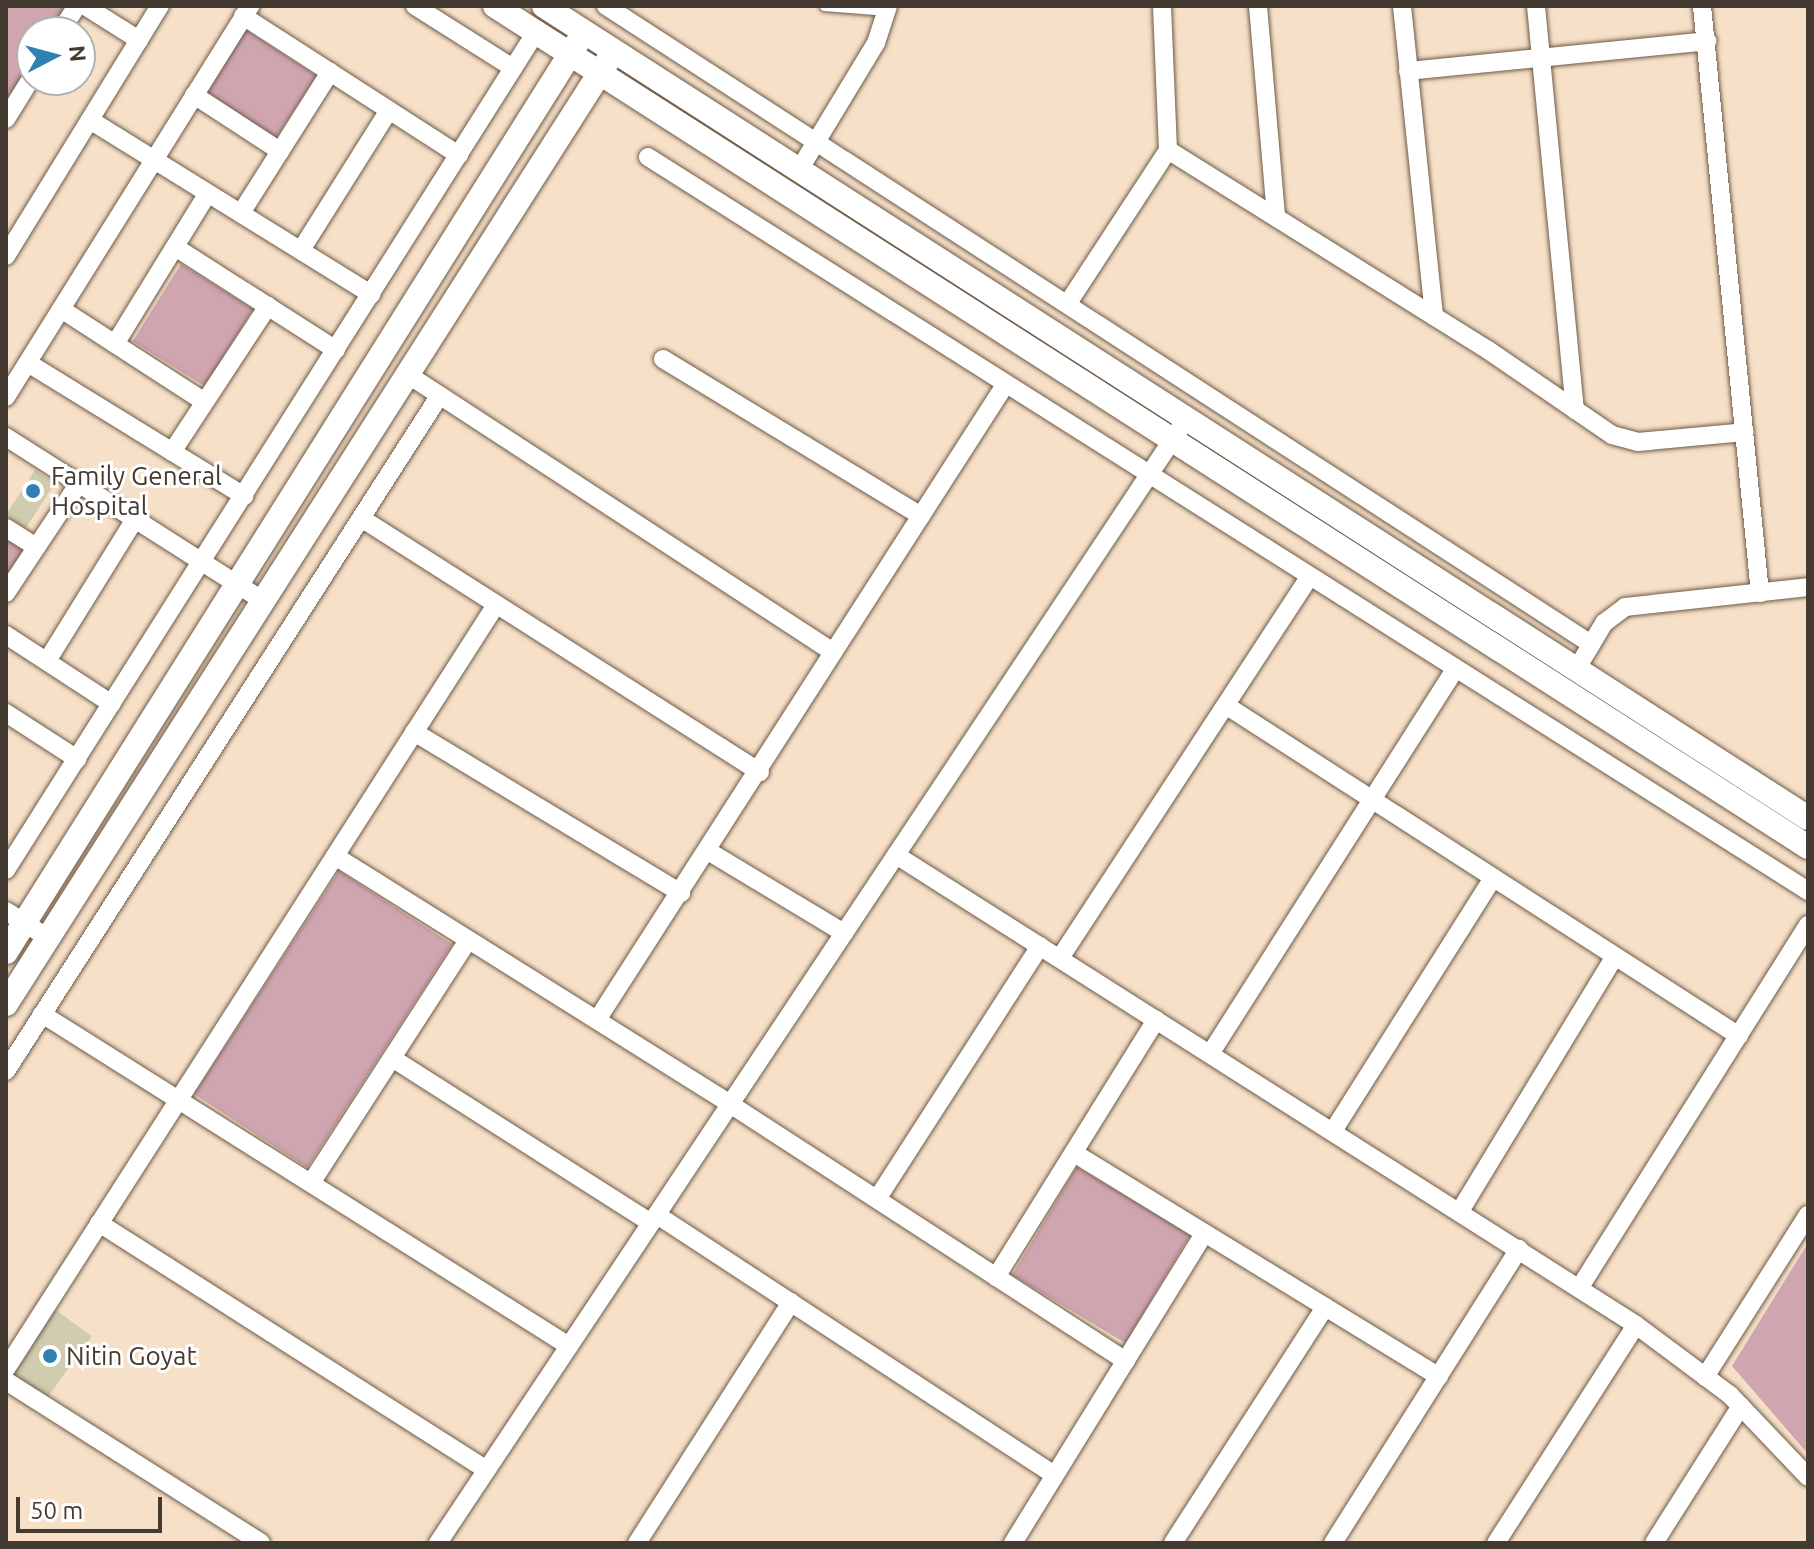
<!DOCTYPE html>
<html>
<head>
<meta charset="utf-8">
<style>
	body { margin:0 }
	#map { position:relative; width:1814px; height:1549px; overflow:hidden; background:#f6e0c8; font-family:Ubuntu,sans-serif }
	div>[style] { position:absolute }
	.green>* { inset:0; background:#cfa5b0; transform-origin:0 0 }
	.building>* { inset:0; background:#d0ccaf; transform-origin:0 0 }
	.roads { filter:drop-shadow(0 0 2px #6e5a46) drop-shadow(0 0 2px #6e5a46) }
	.lane>* { height:9px; margin:-4.5px; padding:0 4.5px; transform-origin:4.5px; border-radius:4.5px; background:#fff }
	.street>* { height:18px; margin:-9px; padding:0 9px; transform-origin:9px; border-radius:9px; background:#fff }
	.secondary>* { height:24px; margin:-12px; padding:0 12px; transform-origin:12px; border-radius:12px; background:#fff }
	.dots>* { width:22px; height:22px; translate:-50% -50%; box-sizing:border-box; border:4px solid #fff; border-radius:50% }
	span { translate:-50% -50%; white-space:nowrap; text-align:center; line-height:1.15; -webkit-text-stroke:6px #fff; paint-order:stroke }
	.poi-label { font-size:26px; color:#433a31 }
	.left { translate:0 -50%; text-align:left }
	.frame { position:absolute; inset:0; border:8px solid #433a31; pointer-events:none }
	.north { position:absolute; left:16px; top:16px; width:80px; height:80px; box-sizing:border-box; background:#fff; border:2px solid #b4b0ad; border-radius:50%; rotate:84deg; font-size:22px; font-weight:700; line-height:32px; text-align:center; color:#433a31 }
	.north::after { content:''; display:block; margin:auto; width:28px; height:36px; background:#2e81b1; clip-path:polygon(50% 0,100% 100%,50% 72%,0 100%) }
	.scale { position:absolute; left:16px; top:1497px; width:146px; height:36px; box-sizing:border-box; border:4px solid #433a31; border-top:0; padding-left:10px; font-size:24px; line-height:28px; white-space:nowrap; color:#433a31; -webkit-text-stroke:6px #fff; paint-order:stroke }
</style>
</head>
<body>
<div id="map">
	<div class="green">
		<div style="clip-path:polygon(6px 6px,66px 6px,49px 32px,32px 32px,32px 60px,6px 101px)"></div>
		<div style="left:246px;top:30px;width:84px;height:74px;rotate:33deg"></div>
		<div style="left:181px;top:264px;width:85px;height:91px;rotate:32deg"></div>
		<div style="clip-path:polygon(6px 537px,24px 549px,6px 576px)"></div>
		<div style="left:339px;top:871px;width:135px;height:266px;rotate:33deg"></div>
		<div style="left:1077px;top:1167px;width:132px;height:126px;rotate:31deg"></div>
		<div style="clip-path:polygon(1808px 1243px,1808px 1454px,1732px 1366px)"></div>
	</div>
	<div class="building">
		<div style="left:35px;top:470px;width:24px;height:54px;rotate:33deg"></div>
		<div style="left:53px;top:1308px;width:48px;height:81px;rotate:36deg"></div>
	</div>
	<div class="roads">
		<div class="lane">
			<div style="left:824px;top:6px;width:63px;rotate:4.5deg"></div>
		</div>
		<div class="street">
			<div style="left:85px;top:6px;width:64px;rotate:32.2deg"></div>
			<div style="left:415px;top:6px;width:116px;rotate:32.3deg"></div>
			<div style="left:606px;top:6px;width:1174px;rotate:32.93deg"></div>
			<div style="left:1258px;top:6px;width:210px;rotate:85.1deg"></div>
			<div style="left:1402px;top:6px;width:312px;rotate:84.1deg"></div>
			<div style="left:1536px;top:6px;width:406px;rotate:84.5deg"></div>
			<div style="left:1702px;top:6px;width:590px;rotate:84.36deg"></div>
			<div style="left:243px;top:16px;width:257px;rotate:32.8deg"></div>
			<div style="left:60px;top:32px;width:31px;rotate:-57deg"></div>
			<div style="left:1408px;top:71px;width:301px;rotate:-5.7deg"></div>
			<div style="left:194px;top:95px;width:103px;rotate:33.1deg"></div>
			<div style="left:6px;top:119px;width:49px;rotate:-58.2deg"></div>
			<div style="left:90px;top:120px;width:331px;rotate:31.8deg"></div>
			<div style="left:1168px;top:150px;width:377px;rotate:32deg"></div>
			<div style="left:1488px;top:350px;width:150px;rotate:34.4deg"></div>
			<div style="left:1612px;top:435px;width:27px;rotate:15deg"></div>
			<div style="left:1638px;top:442px;width:107px;rotate:-5.3deg"></div>
			<div style="left:648px;top:157px;width:1373px;rotate:32.32deg"></div>
			<div style="left:799px;top:170px;width:149px;rotate:-58.8deg"></div>
			<div style="left:876px;top:43px;width:39px;rotate:-72deg"></div>
			<div style="left:241px;top:213px;width:167px;rotate:-57.7deg"></div>
			<div style="left:175px;top:247px;width:191px;rotate:32.6deg"></div>
			<div style="left:301px;top:250px;width:165px;rotate:-57.8deg"></div>
			<div style="left:6px;top:256px;width:294px;rotate:-58.4deg"></div>
			<div style="left:1068px;top:303px;width:183px;rotate:-56.8deg"></div>
			<div style="left:1168px;top:150px;width:144px;rotate:-92.4deg"></div>
			<div style="left:61px;top:309px;width:171px;rotate:32.9deg"></div>
			<div style="left:115px;top:344px;width:177px;rotate:-58.4deg"></div>
			<div style="left:663px;top:359px;width:302px;rotate:31.3deg"></div>
			<div style="left:28px;top:363px;width:254px;rotate:31.6deg"></div>
			<div style="left:407px;top:374px;width:509px;rotate:33.13deg"></div>
			<div style="left:6px;top:397px;width:461px;rotate:-58deg"></div>
			<div style="left:6px;top:437px;width:305px;rotate:32.5deg"></div>
			<div style="left:172px;top:452px;width:175px;rotate:-56.7deg"></div>
			<div style="left:361px;top:518px;width:473px;rotate:32.5deg"></div>
			<div style="left:6px;top:528px;width:36px;rotate:32deg"></div>
			<div style="left:6px;top:593px;width:132px;rotate:-56.4deg"></div>
			<div style="left:6px;top:635px;width:126px;rotate:33.1deg"></div>
			<div style="left:47px;top:661px;width:167px;rotate:-58.2deg"></div>
			<div style="left:1576px;top:670px;width:55px;rotate:-59.2deg"></div>
			<div style="left:1604px;top:623px;width:26px;rotate:-37deg"></div>
			<div style="left:1625px;top:607px;width:184px;rotate:-6.2deg"></div>
			<div style="left:1227px;top:706px;width:609px;rotate:32.8deg"></div>
			<div style="left:6px;top:713px;width:85px;rotate:32.9deg"></div>
			<div style="left:414px;top:732px;width:312px;rotate:31.1deg"></div>
			<div style="left:708px;top:851px;width:159px;rotate:31.1deg"></div>
			<div style="left:896px;top:855px;width:877px;rotate:32.42deg"></div>
			<div style="left:1636px;top:1325px;width:117px;rotate:36.7deg"></div>
			<div style="left:1730px;top:1395px;width:113px;rotate:46.4deg"></div>
			<div style="left:335px;top:856px;width:466px;rotate:32.1deg"></div>
			<div style="left:730px;top:1104px;width:472px;rotate:33deg"></div>
			<div style="left:6px;top:870px;width:992px;rotate:-57.69deg"></div>
			<div style="left:6px;top:911px;width:50px;rotate:32.7deg"></div>
			<div style="left:1060px;top:958px;width:455px;rotate:-56.8deg"></div>
			<div style="left:42px;top:1014px;width:623px;rotate:32.21deg"></div>
			<div style="left:597px;top:1020px;width:755px;rotate:-57.28deg"></div>
			<div style="left:1210px;top:1054px;width:456px;rotate:-57.5deg"></div>
			<div style="left:392px;top:1058px;width:307px;rotate:32.5deg"></div>
			<div style="left:6px;top:1071px;width:803px;rotate:-57.3deg"></div>
			<div style="left:1333px;top:1131px;width:299px;rotate:-57.7deg"></div>
			<div style="left:1074px;top:1153px;width:428px;rotate:31.5deg"></div>
			<div style="left:311px;top:1183px;width:289px;rotate:-57.1deg"></div>
			<div style="left:877px;top:1199px;width:301px;rotate:-57.2deg"></div>
			<div style="left:1460px;top:1211px;width:298px;rotate:-58.7deg"></div>
			<div style="left:657px;top:1215px;width:475px;rotate:33.2deg"></div>
			<div style="left:99px;top:1223px;width:459px;rotate:32.5deg"></div>
			<div style="left:996px;top:1277px;width:303px;rotate:-58.1deg"></div>
			<div style="left:1580px;top:1287px;width:428px;rotate:-57.8deg"></div>
			<div style="left:6px;top:1369px;width:908px;rotate:-57.33deg"></div>
			<div style="left:1705px;top:1377px;width:192px;rotate:-57.6deg"></div>
			<div style="left:6px;top:1381px;width:302px;rotate:32.4deg"></div>
			<div style="left:438px;top:1543px;width:1337px;rotate:-56.35deg"></div>
			<div style="left:637px;top:1543px;width:286px;rotate:-57.4deg"></div>
			<div style="left:1013px;top:1543px;width:363px;rotate:-58.3deg"></div>
			<div style="left:1173px;top:1543px;width:281px;rotate:-57.2deg"></div>
			<div style="left:1333px;top:1543px;width:348px;rotate:-57.7deg"></div>
			<div style="left:1496px;top:1543px;width:259px;rotate:-57.3deg"></div>
			<div style="left:1654px;top:1543px;width:162px;rotate:-57.6deg"></div>
		</div>
		<div class="secondary">
			<div style="left:495px;top:6px;width:1559px;rotate:32.64deg"></div>
			<div style="left:544px;top:6px;width:1502px;rotate:32.72deg"></div>
			<div style="left:6px;top:952px;width:1073px;rotate:-57.86deg"></div>
			<div style="left:6px;top:1004px;width:1120px;rotate:-57.47deg"></div>
		</div>
	</div>
	<div class="dots">
		<div style="left:33px;top:491px;background:#2e81b1"></div>
		<div style="left:50px;top:1356px;background:#2e81b1"></div>
	</div>
	<div class="poi-label">
		<span class="left" style="left:51px;top:491px">Family General<br>Hospital</span>
		<span class="left" style="left:66px;top:1356px">Nitin Goyat</span>
	</div>
	<div class="frame"></div>
	<div class="north">N</div>
	<div class="scale">50 m</div>
</div>
</body>
</html>
